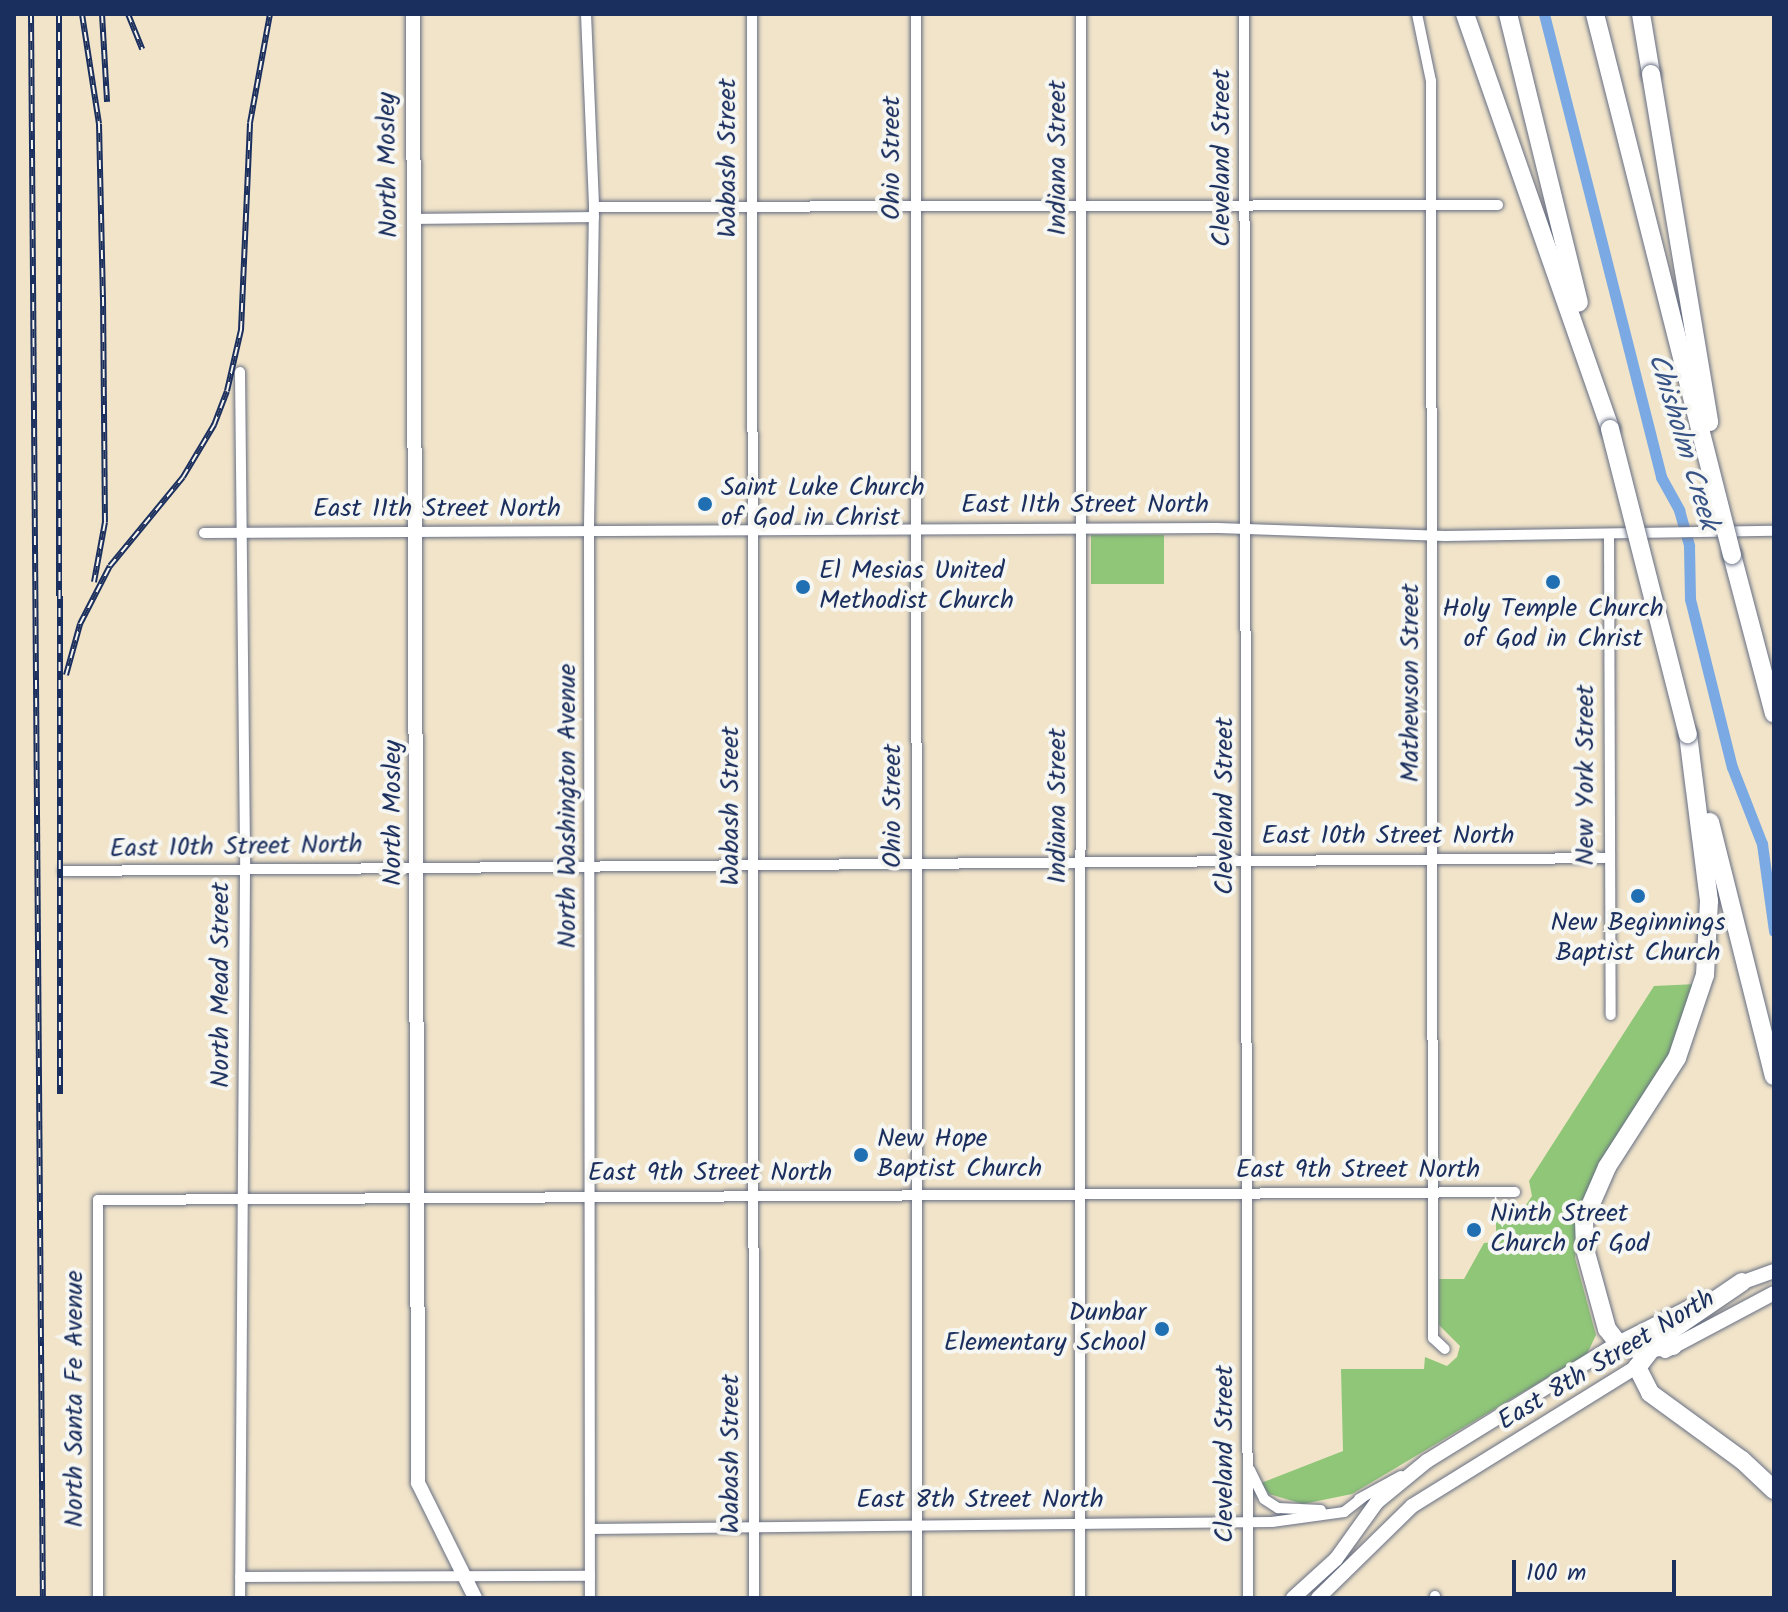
<!DOCTYPE html>
<html>
<head>
<meta charset="utf-8">
<style>
	body { margin:0 }
	#map { position:relative; width:1788px; height:1612px; overflow:hidden; background:#f1e4c9; font-family:Kalam,sans-serif }
	div>[style] { position:absolute }
	.green>* { inset:0; background:#90c678; transform-origin:0 0 }
	.canal>* { height:11px; margin:-5.5px; padding:0 5.5px; transform-origin:5.5px; border-radius:5.5px; background:#7aa9e3 }
	.roads { filter:drop-shadow(0 0 2px #666e83) drop-shadow(0 0 2px #666e83) }
	.street>* { height:10px; margin:-5px; padding:0 5px; transform-origin:5px; border-radius:5px; background:#fff }
	.secondary>* { height:14px; margin:-7px; padding:0 7px; transform-origin:7px; border-radius:7px; background:#fff }
	.highway>* { height:18px; margin:-9px; padding:0 9px; transform-origin:9px; border-radius:9px; background:#fff }
	.rail>* { height:6px; margin-top:-3px; transform-origin:0; background:repeating-linear-gradient(90deg,#f6f6f2 0 9px,#1b2f5e 0 18px); box-sizing:border-box; border-block:2px solid #1b2f5e }
	.bridges { filter:drop-shadow(0 0 2px #666e83) drop-shadow(0 0 2px #666e83) }
	.highway-bridge>* { height:18px; margin:-9px; padding:0 9px; transform-origin:9px; border-radius:9px; background:#fff }
	.dots>* { width:22px; height:22px; translate:-50% -50%; box-sizing:border-box; border:4px solid #f6f6f2; border-radius:50% }
	span { translate:-50% -50%; white-space:nowrap; text-align:center; line-height:1.15; -webkit-text-stroke:8px #f6f6f2; paint-order:stroke }
	.street-label { font-size:26px; color:#1b2f5e }
	.poi-label { font-size:26px; color:#1b2f5e }
	.left { translate:0 -50%; text-align:left }
	.right { translate:-100% -50%; text-align:right }
	.water-label { font-size:28px; color:#385486; font-style:italic }
	.frame { position:absolute; inset:0; border:16px solid #1b2f5e; pointer-events:none }
	.scale { position:absolute; left:1512px; top:1560px; width:164px; height:36px; box-sizing:border-box; border:4px solid #1b2f5e; border-top:0; padding-left:10px; font-size:24px; line-height:28px; white-space:nowrap; color:#1b2f5e; -webkit-text-stroke:6px #f6f6f2; paint-order:stroke }
</style>
</head>
<body>
<div id="map">
	<div class="green">
		<div style="left:1091px;top:535px;width:73px;height:49px"></div>
		<div style="clip-path:polygon(1697px 984px,1686px 1029px,1599px 1165px,1578px 1210px,1575px 1258px,1596px 1335px,1587px 1354px,1352px 1494px,1303px 1504px,1269px 1494px,1261px 1483px,1343px 1451px,1341px 1369px,1424px 1369px,1425px 1357px,1447px 1366px,1457px 1357px,1460px 1346px,1439px 1325px,1439px 1279px,1464px 1279px,1484px 1243px,1496px 1242px,1496px 1211px,1526px 1205px,1532px 1196px,1529px 1181px,1654px 986px)"></div>
	</div>
	<div class="canal">
		<div style="left:1544px;top:14px;width:478px;rotate:75.8deg"></div>
		<div style="left:1661px;top:477px;width:38px;rotate:61deg"></div>
		<div style="left:1679px;top:510px;width:37px;rotate:74deg"></div>
		<div style="left:1689px;top:546px;width:53px;rotate:88.9deg"></div>
		<div style="left:1690px;top:599px;width:173px;rotate:76deg"></div>
		<div style="left:1732px;top:767px;width:83px;rotate:68.7deg"></div>
		<div style="left:1762px;top:844px;width:88px;rotate:82.1deg"></div>
	</div>
	<div class="roads">
		<div class="street">
			<div style="left:586px;top:14px;width:193px;rotate:87.6deg"></div>
			<div style="left:594px;top:207px;width:324px;rotate:90.9deg"></div>
			<div style="left:589px;top:531px;width:1067px;rotate:89.95deg"></div>
			<div style="left:752px;top:14px;width:1584px;rotate:89.93deg"></div>
			<div style="left:916px;top:14px;width:1584px;rotate:89.96deg"></div>
			<div style="left:1244px;top:14px;width:1584px;rotate:89.86deg"></div>
			<div style="left:1417px;top:14px;width:68px;rotate:78.2deg"></div>
			<div style="left:1431px;top:81px;width:1257px;rotate:89.91deg"></div>
			<div style="left:1433px;top:1338px;width:16px;rotate:43deg"></div>
			<div style="left:594px;top:207px;width:904px;rotate:-0.13deg"></div>
			<div style="left:413px;top:219px;width:181px;rotate:-0.6deg"></div>
			<div style="left:240px;top:372px;width:499px;rotate:89.4deg"></div>
			<div style="left:245px;top:871px;width:727px;rotate:90.39deg"></div>
			<div style="left:204px;top:533px;width:1013px;rotate:-0.28deg"></div>
			<div style="left:1217px;top:528px;width:228px;rotate:2deg"></div>
			<div style="left:1445px;top:536px;width:329px;rotate:-0.9deg"></div>
			<div style="left:1609px;top:535px;width:480px;rotate:89.8deg"></div>
			<div style="left:64px;top:871px;width:1545px;rotate:-0.48deg"></div>
			<div style="left:1250px;top:1470px;width:32px;rotate:64deg"></div>
			<div style="left:1264px;top:1499px;width:17px;rotate:33deg"></div>
			<div style="left:1278px;top:1508px;width:43px;rotate:2.7deg"></div>
			<div style="left:1359px;top:1499px;width:48px;rotate:-28.7deg"></div>
			<div style="left:590px;top:1529px;width:682px;rotate:-0.59deg"></div>
			<div style="left:1272px;top:1522px;width:73px;rotate:-7.9deg"></div>
			<div style="left:1344px;top:1512px;width:24px;rotate:-38deg"></div>
			<div style="left:240px;top:1577px;width:350px;rotate:-0.2deg"></div>
			<div style="left:98px;top:1598px;width:398px;rotate:-90deg"></div>
			<div style="left:98px;top:1200px;width:1417px;rotate:-0.32deg"></div>
			<div style="left:1080px;top:1598px;width:1584px;rotate:-89.96deg"></div>
			<div style="left:1435px;top:1598px;width:2px;rotate:-90deg"></div>
		</div>
		<div class="secondary">
			<div style="left:413px;top:14px;width:1469px;rotate:89.8deg"></div>
			<div style="left:418px;top:1483px;width:128px;rotate:63.6deg"></div>
			<div style="left:1735px;top:1285px;width:41px;rotate:-19.7deg"></div>
			<div style="left:1665px;top:1351px;width:123px;rotate:-28deg"></div>
			<div style="left:1293px;top:1598px;width:58px;rotate:-42.2deg"></div>
			<div style="left:1336px;top:1559px;width:70px;rotate:-54.3deg"></div>
			<div style="left:1377px;top:1502px;width:65px;rotate:-39.4deg"></div>
			<div style="left:1427px;top:1461px;width:225px;rotate:-31.7deg"></div>
			<div style="left:1618px;top:1343px;width:98px;rotate:-26.6deg"></div>
			<div style="left:1318px;top:1598px;width:132px;rotate:-44.4deg"></div>
			<div style="left:1412px;top:1506px;width:272px;rotate:-31.8deg"></div>
		</div>
		<div class="highway">
			<div style="left:1465px;top:14px;width:440px;rotate:70.7deg"></div>
			<div style="left:1508px;top:14px;width:297px;rotate:76.2deg"></div>
			<div style="left:1641px;top:14px;width:61px;rotate:80.5deg"></div>
			<div style="left:1732px;top:555px;width:164px;rotate:75.2deg"></div>
			<div style="left:1710px;top:822px;width:262px;rotate:75.9deg"></div>
			<div style="left:1742px;top:1282px;width:99px;rotate:145.7deg"></div>
			<div style="left:1660px;top:1338px;width:37px;rotate:128deg"></div>
			<div style="left:1637px;top:1367px;width:29px;rotate:63deg"></div>
			<div style="left:1650px;top:1393px;width:114px;rotate:36.1deg"></div>
			<div style="left:1742px;top:1460px;width:44px;rotate:43.2deg"></div>
			<div style="left:1673px;top:1346px;width:37px;rotate:175deg"></div>
			<div style="left:1636px;top:1349px;width:19px;rotate:-162deg"></div>
			<div style="left:1618px;top:1343px;width:18px;rotate:-128deg"></div>
			<div style="left:1607px;top:1329px;width:83px;rotate:-105.4deg"></div>
			<div style="left:1585px;top:1249px;width:29px;rotate:-92deg"></div>
			<div style="left:1584px;top:1220px;width:58px;rotate:-66.5deg"></div>
			<div style="left:1607px;top:1167px;width:130px;rotate:-57.3deg"></div>
			<div style="left:1677px;top:1058px;width:88px;rotate:-71.4deg"></div>
			<div style="left:1705px;top:975px;width:74px;rotate:-86.9deg"></div>
			<div style="left:1709px;top:901px;width:168px;rotate:-97.2deg"></div>
		</div>
	</div>
	<div class="rail">
		<div style="left:31px;top:14px;width:1584px;rotate:89.57deg"></div>
		<div style="left:59px;top:14px;width:1080px;rotate:89.95deg"></div>
		<div style="left:82px;top:14px;width:111px;rotate:81.2deg"></div>
		<div style="left:99px;top:124px;width:173px;rotate:88.7deg"></div>
		<div style="left:103px;top:297px;width:225px;rotate:89.5deg"></div>
		<div style="left:105px;top:522px;width:61px;rotate:100.4deg"></div>
		<div style="left:102px;top:14px;width:88px;rotate:86.7deg"></div>
		<div style="left:128px;top:14px;width:38px;rotate:68deg"></div>
		<div style="left:66px;top:675px;width:53px;rotate:-74.6deg"></div>
		<div style="left:80px;top:624px;width:65px;rotate:-62.7deg"></div>
		<div style="left:110px;top:566px;width:115px;rotate:-50.6deg"></div>
		<div style="left:183px;top:477px;width:61px;rotate:-59.2deg"></div>
		<div style="left:214px;top:425px;width:36px;rotate:-69deg"></div>
		<div style="left:227px;top:391px;width:63px;rotate:-77.1deg"></div>
		<div style="left:241px;top:330px;width:207px;rotate:-87.5deg"></div>
		<div style="left:250px;top:123px;width:111px;rotate:-79.6deg"></div>
	</div>
	<div class="bridges">
		<div class="highway-bridge">
			<div style="left:1595px;top:14px;width:558px;rotate:75.79deg"></div>
			<div style="left:1651px;top:74px;width:353px;rotate:80.5deg"></div>
			<div style="left:1610px;top:429px;width:315px;rotate:75.7deg"></div>
		</div>
	</div>
	<div class="dots">
		<div style="left:705px;top:504px;background:#1f6fb2"></div>
		<div style="left:1553px;top:582px;background:#1f6fb2"></div>
		<div style="left:803px;top:587px;background:#1f6fb2"></div>
		<div style="left:1638px;top:896px;background:#1f6fb2"></div>
		<div style="left:861px;top:1155px;background:#1f6fb2"></div>
		<div style="left:1474px;top:1230px;background:#1f6fb2"></div>
		<div style="left:1162px;top:1329px;background:#1f6fb2"></div>
	</div>
	<div class="street-label">
		<span style="left:729px;top:158px;rotate:-90deg">Wabash Street</span>
		<span style="left:893px;top:158px;rotate:-90deg">Ohio Street</span>
		<span style="left:1059px;top:158px;rotate:-90deg">Indiana Street</span>
		<span style="left:1223px;top:158px;rotate:-90deg">Cleveland Street</span>
		<span style="left:389px;top:165px;rotate:-91deg">North Mosley</span>
		<span style="left:1085px;top:506px">East 11th Street North</span>
		<span style="left:437px;top:510px">East 11th Street North</span>
		<span style="left:1412px;top:683px;rotate:-90deg">Mathewson Street</span>
		<span style="left:1587px;top:775px;rotate:-90deg">New York Street</span>
		<span style="left:569px;top:806px;rotate:-90deg">North Washington Avenue</span>
		<span style="left:732px;top:806px;rotate:-90deg">Wabash Street</span>
		<span style="left:894px;top:806px;rotate:-90deg">Ohio Street</span>
		<span style="left:1059px;top:806px;rotate:-90deg">Indiana Street</span>
		<span style="left:1226px;top:806px;rotate:-90deg">Cleveland Street</span>
		<span style="left:394px;top:813px;rotate:-90deg">North Mosley</span>
		<span style="left:1388px;top:837px">East 10th Street North</span>
		<span style="left:236px;top:848px;rotate:-1deg">East 10th Street North</span>
		<span style="left:222px;top:985px;rotate:-90deg">North Mead Street</span>
		<span style="left:1358px;top:1171px">East 9th Street North</span>
		<span style="left:710px;top:1174px">East 9th Street North</span>
		<span style="left:1607px;top:1361px;rotate:-31deg">East 8th Street North</span>
		<span style="left:76px;top:1399px;rotate:-90deg">North Santa Fe Avenue</span>
		<span style="left:732px;top:1454px;rotate:-90deg">Wabash Street</span>
		<span style="left:1226px;top:1454px;rotate:-90deg">Cleveland Street</span>
		<span style="left:980px;top:1501px">East 8th Street North</span>
	</div>
	<div class="poi-label">
		<span class="left" style="left:721px;top:504px">Saint Luke Church<br>of God in Christ</span>
		<span class="left" style="left:819px;top:587px">El Mesias United<br>Methodist Church</span>
		<span style="left:1553px;top:625px">Holy Temple Church<br>of God in Christ</span>
		<span style="left:1638px;top:939px">New Beginnings<br>Baptist Church</span>
		<span class="left" style="left:877px;top:1155px">New Hope<br>Baptist Church</span>
		<span class="left" style="left:1490px;top:1230px">Ninth Street<br>Church of God</span>
		<span class="right" style="left:1146px;top:1329px">Dunbar<br>Elementary School</span>
	</div>
	<div class="water-label">
		<span style="left:1682px;top:442px;rotate:73deg">Chisholm Creek</span>
	</div>
	<div class="frame"></div>
	<div class="scale">100 m</div>
</div>
</body>
</html>
